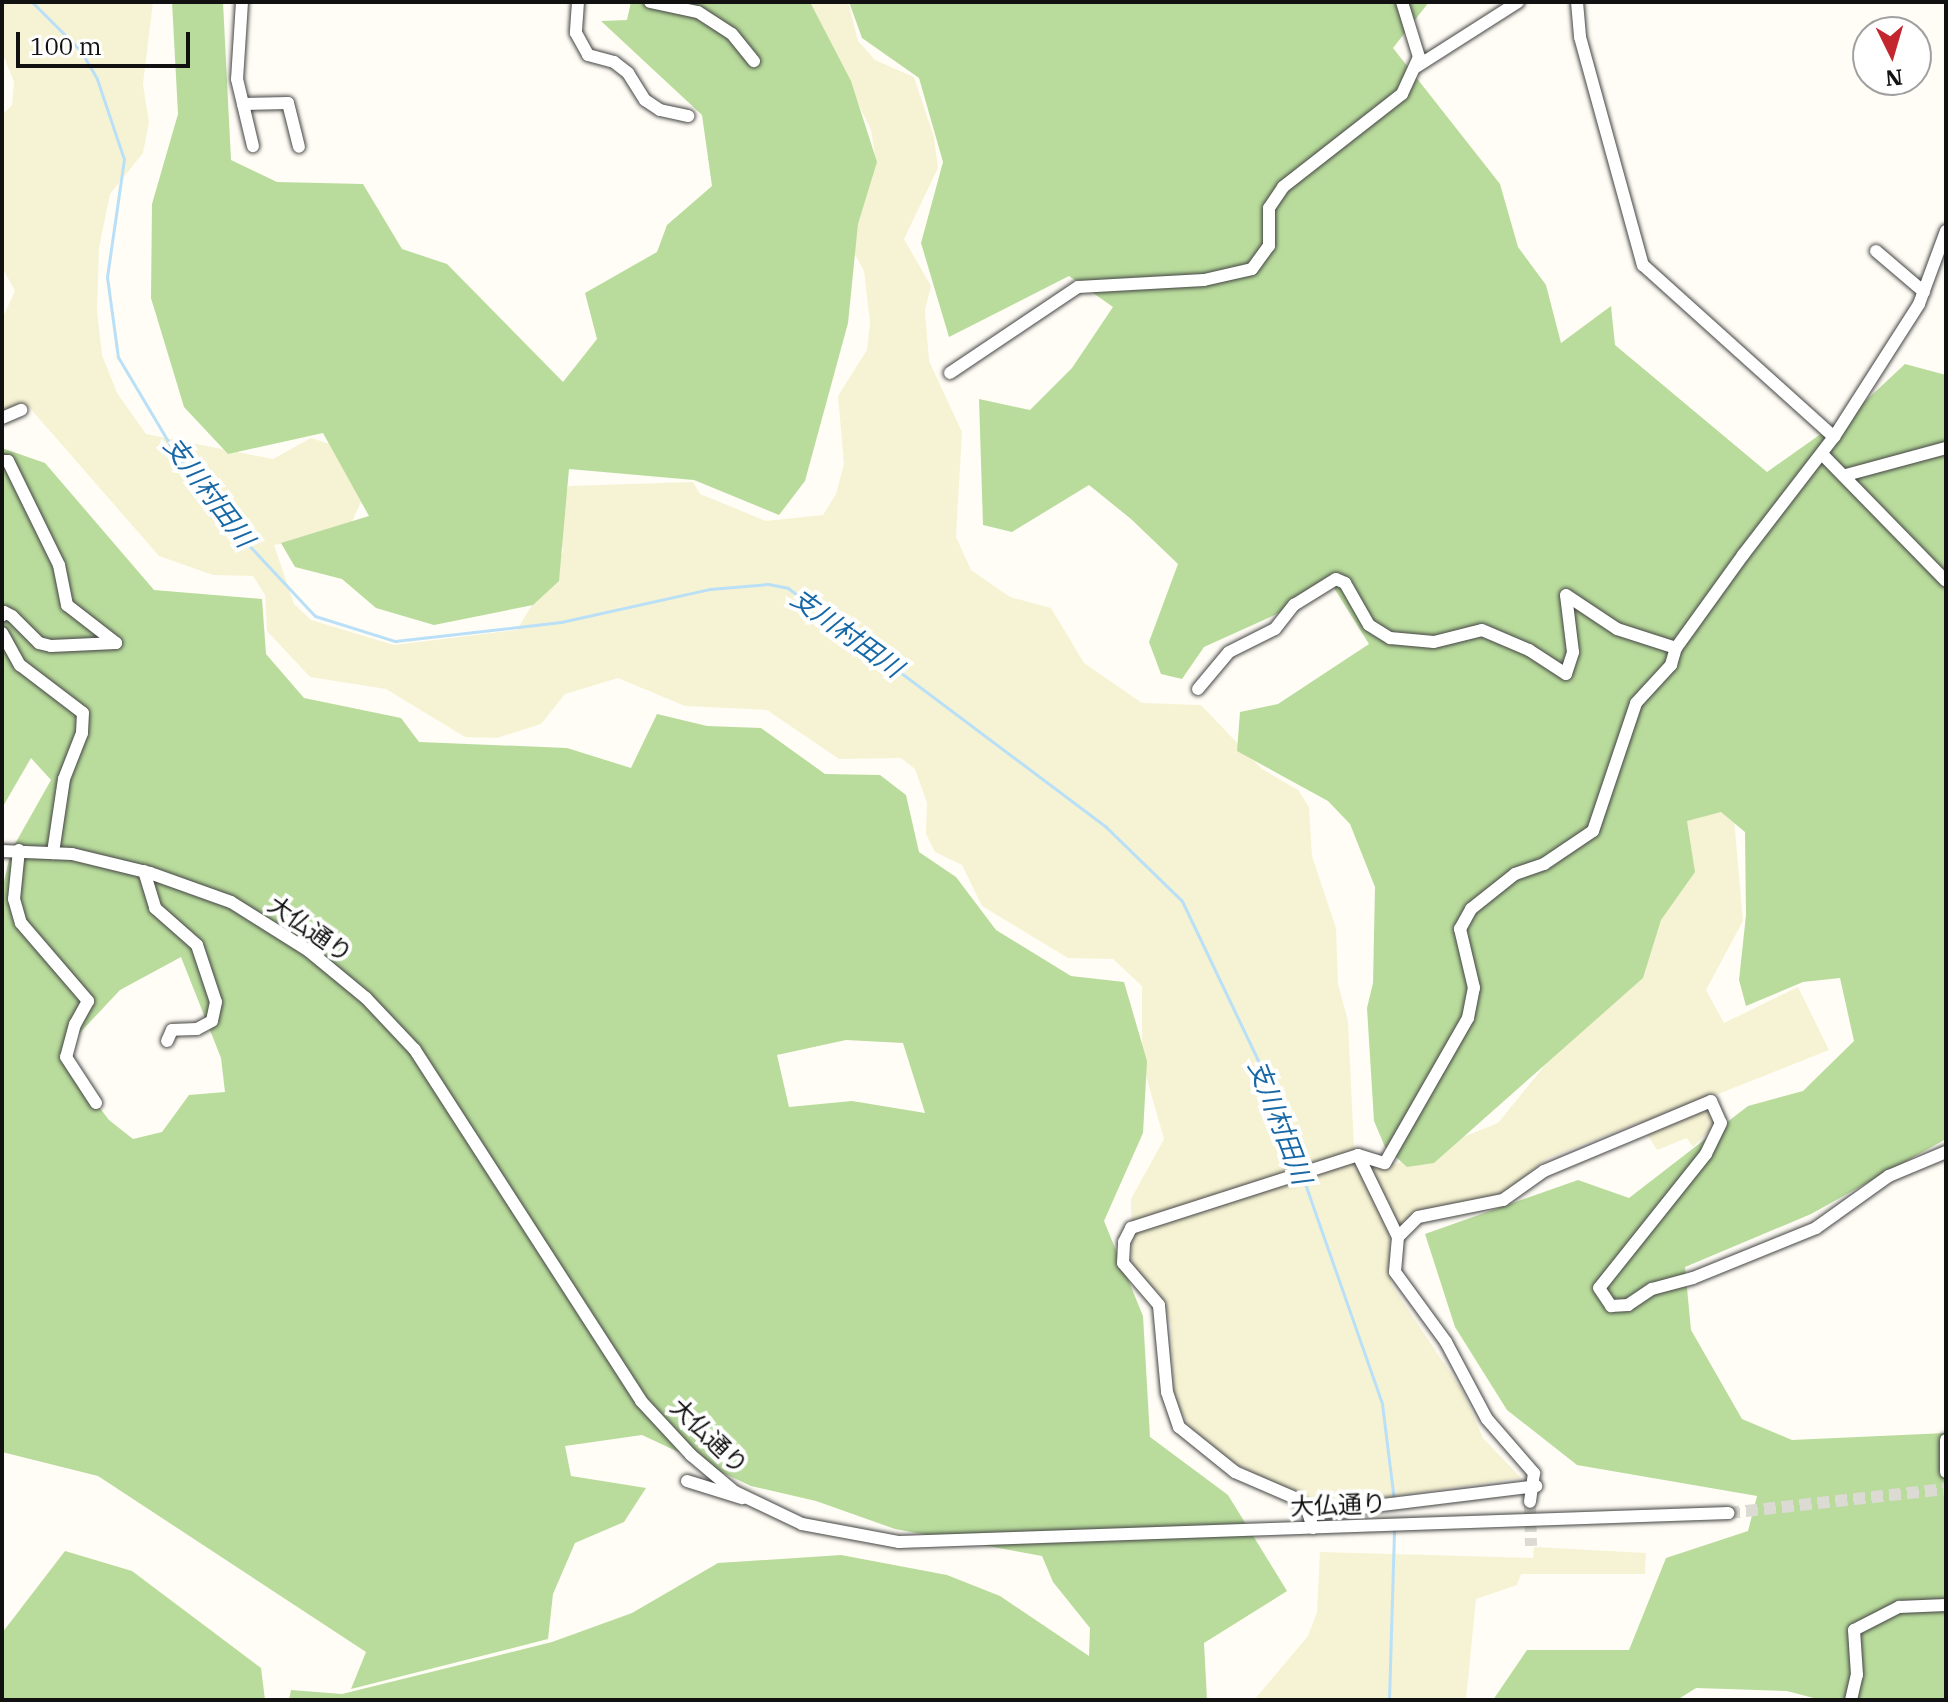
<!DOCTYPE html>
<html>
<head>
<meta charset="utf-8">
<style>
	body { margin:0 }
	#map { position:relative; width:1948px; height:1702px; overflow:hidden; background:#fffdf5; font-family:"IBM Plex Serif","Noto Sans JP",serif }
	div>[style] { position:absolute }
	.farmland>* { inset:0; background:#f6f3d4 }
	.forest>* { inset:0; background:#b9dc9c }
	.stream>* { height:3px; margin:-1.5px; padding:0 1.5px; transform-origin:1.5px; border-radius:1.5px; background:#b9e0f7 }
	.minor-tunnel>* { height:12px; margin-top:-6px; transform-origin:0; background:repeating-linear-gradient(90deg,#dbdad3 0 12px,transparent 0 18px) }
	.roads { filter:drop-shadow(0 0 2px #444) drop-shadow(0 0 2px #444) }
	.minor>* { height:12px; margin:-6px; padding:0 6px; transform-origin:6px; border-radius:6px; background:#fff }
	span { translate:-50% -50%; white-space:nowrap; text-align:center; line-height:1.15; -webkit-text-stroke:8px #fff; paint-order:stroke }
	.street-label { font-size:24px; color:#111 }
	.water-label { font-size:26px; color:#1768a6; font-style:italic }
	.frame { position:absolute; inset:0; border:4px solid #111; pointer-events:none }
	.north { position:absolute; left:1852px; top:16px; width:80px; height:80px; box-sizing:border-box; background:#fff; border:2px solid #a0a0a0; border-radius:50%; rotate:175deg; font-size:22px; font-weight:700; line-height:32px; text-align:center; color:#111 }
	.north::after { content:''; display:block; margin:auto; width:28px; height:36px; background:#c4262e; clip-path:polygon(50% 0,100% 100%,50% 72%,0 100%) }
	.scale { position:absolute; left:16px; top:32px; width:174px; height:36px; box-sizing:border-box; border:4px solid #111; border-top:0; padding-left:10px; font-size:24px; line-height:28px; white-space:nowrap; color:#111; -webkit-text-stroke:6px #fff; paint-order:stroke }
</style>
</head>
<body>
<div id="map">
	<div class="farmland">
		<div style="clip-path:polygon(2px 2px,153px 2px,143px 84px,149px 123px,143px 153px,110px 194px,99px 248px,97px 311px,102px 355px,117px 393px,146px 434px,273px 459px,311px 438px,340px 447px,363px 497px,347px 533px,274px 545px,294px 604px,311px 620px,394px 645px,517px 630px,563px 552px,558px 503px,569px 486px,693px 482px,700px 494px,766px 521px,823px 515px,836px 494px,844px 464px,838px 396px,867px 350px,870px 323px,864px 271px,852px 249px,854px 222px,876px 162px,871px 130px,809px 2px,848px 2px,858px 41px,875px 60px,914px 77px,934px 137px,938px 168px,904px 239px,931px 286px,925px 310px,929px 361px,962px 432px,956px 537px,971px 570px,1010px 597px,1051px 608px,1084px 663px,1142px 703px,1201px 705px,1262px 769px,1298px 790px,1309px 807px,1312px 856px,1336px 928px,1338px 984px,1348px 1021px,1354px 1148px,1396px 1164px,1498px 1123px,1583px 1018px,1683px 816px,1733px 807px,1743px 921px,1706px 990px,1724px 1023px,1798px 987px,1829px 1050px,1703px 1100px,1715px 1125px,1693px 1147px,1687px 1138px,1657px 1150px,1640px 1122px,1546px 1159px,1501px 1196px,1416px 1213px,1389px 1234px,1391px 1284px,1463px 1392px,1483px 1438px,1521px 1478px,1374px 1499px,1310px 1502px,1228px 1460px,1189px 1426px,1174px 1398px,1171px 1324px,1161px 1295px,1132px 1266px,1131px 1199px,1164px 1139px,1142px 1062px,1142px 986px,1113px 959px,1068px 958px,982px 906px,962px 865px,935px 852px,926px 834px,927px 803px,915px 769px,901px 758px,839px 759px,767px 710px,685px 706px,618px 678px,565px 694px,541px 724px,497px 738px,465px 737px,386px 689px,310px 677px,267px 631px,265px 595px,253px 576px,213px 575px,159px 556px,29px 407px,2px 413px,2px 319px,15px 291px,2px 267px,2px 115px,12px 105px,14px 82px,2px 52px)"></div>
		<div style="clip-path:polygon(1534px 1547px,1646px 1553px,1645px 1574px,1521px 1574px,1517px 1585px,1476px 1599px,1466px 1700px,1254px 1700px,1308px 1636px,1317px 1612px,1320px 1552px,1533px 1558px)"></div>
	</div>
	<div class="forest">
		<div style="clip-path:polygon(172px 2px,223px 2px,231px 160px,277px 182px,363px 184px,402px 249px,447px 264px,563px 382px,597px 339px,585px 293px,657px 252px,667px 225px,712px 186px,702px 115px,601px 21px,627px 20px,631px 2px,810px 2px,851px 81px,877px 162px,858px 224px,848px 323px,805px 481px,779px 515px,694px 480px,569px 469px,559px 581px,533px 605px,434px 625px,376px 608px,342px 579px,295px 567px,281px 543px,369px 516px,323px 433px,228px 454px,184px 407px,151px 298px,152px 204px,178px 114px)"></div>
		<div style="clip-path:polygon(849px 2px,1429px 2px,1393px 48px,1500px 184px,1518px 247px,1546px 285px,1561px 343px,1611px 306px,1615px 345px,1767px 472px,1859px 407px,1905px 364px,1946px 375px,1946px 1139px,1811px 1214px,1685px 1267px,1691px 1330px,1742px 1419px,1792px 1440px,1946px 1433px,1946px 1700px,1821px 1700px,1787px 1691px,1696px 1688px,1677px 1700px,1493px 1700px,1527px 1650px,1629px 1650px,1666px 1558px,1748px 1531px,1757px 1496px,1577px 1465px,1507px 1410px,1455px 1327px,1425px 1234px,1578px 1180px,1629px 1198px,1748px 1106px,1803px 1091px,1854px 1041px,1840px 978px,1803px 982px,1746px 1006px,1739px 980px,1746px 915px,1745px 832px,1721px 812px,1687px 821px,1695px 872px,1661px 920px,1643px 978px,1434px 1163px,1407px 1167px,1385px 1147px,1374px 1121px,1367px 1008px,1373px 983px,1375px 887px,1350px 824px,1328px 801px,1237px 751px,1240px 712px,1278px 704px,1369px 644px,1334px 588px,1204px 647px,1182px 679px,1161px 674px,1149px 642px,1178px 564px,1131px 519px,1089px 485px,1012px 532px,983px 525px,979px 399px,1030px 410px,1072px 368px,1113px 307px,1069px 276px,949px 337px,921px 243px,943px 162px,919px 78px,862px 38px)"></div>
		<div style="clip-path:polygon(evenodd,2px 448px,45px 463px,154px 590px,262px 599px,266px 654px,304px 698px,401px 718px,419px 742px,567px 748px,631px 768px,657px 714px,707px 726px,761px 728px,825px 774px,880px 775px,906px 795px,919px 852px,956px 877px,996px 930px,1071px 976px,1124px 982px,1147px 1061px,1143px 1133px,1104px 1221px,1143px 1316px,1150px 1437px,1228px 1495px,1287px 1591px,1204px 1643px,1207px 1700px,289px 1700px,291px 1690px,342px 1694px,552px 1642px,632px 1613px,718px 1563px,841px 1555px,947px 1575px,1000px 1596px,1089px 1656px,1090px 1628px,1053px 1582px,1042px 1556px,895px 1529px,816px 1501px,751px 1486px,642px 1435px,565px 1446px,571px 1476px,646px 1488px,624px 1522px,575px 1543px,553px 1594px,548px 1639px,351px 1689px,366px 1652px,98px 1476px,2px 1452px,2px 890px,11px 851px,51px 780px,31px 758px,2px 808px,2px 448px,181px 957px,221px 1058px,225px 1092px,189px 1095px,162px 1132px,133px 1139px,109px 1120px,59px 1055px,120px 990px,181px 957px,2px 448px,846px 1040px,903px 1043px,925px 1113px,852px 1101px,789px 1107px,777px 1055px,846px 1040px)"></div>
		<div style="clip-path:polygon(65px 1551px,132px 1571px,261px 1668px,265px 1700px,2px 1700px,2px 1633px)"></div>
	</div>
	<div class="stream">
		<div style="left:32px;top:2px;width:69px;rotate:45deg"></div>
		<div style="left:81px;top:51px;width:32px;rotate:60deg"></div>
		<div style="left:97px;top:79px;width:84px;rotate:71.4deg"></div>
		<div style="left:124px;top:159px;width:119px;rotate:98.2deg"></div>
		<div style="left:107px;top:277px;width:81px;rotate:82.2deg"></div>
		<div style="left:118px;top:357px;width:112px;rotate:59.3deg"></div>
		<div style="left:175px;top:453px;width:110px;rotate:51.7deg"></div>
		<div style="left:243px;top:539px;width:105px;rotate:46.9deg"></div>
		<div style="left:315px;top:616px;width:84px;rotate:17.4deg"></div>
		<div style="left:395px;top:641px;width:167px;rotate:-6.5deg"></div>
		<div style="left:561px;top:622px;width:153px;rotate:-12.5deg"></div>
		<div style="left:710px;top:589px;width:58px;rotate:-4.9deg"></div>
		<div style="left:768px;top:584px;width:20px;rotate:11deg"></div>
		<div style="left:788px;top:588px;width:398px;rotate:36.9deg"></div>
		<div style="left:1106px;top:827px;width:106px;rotate:44.2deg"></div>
		<div style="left:1182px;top:901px;width:195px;rotate:64.5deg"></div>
		<div style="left:1266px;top:1077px;width:97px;rotate:69.5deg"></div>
		<div style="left:1302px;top:1175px;width:243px;rotate:70.7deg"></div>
		<div style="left:1382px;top:1404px;width:98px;rotate:82.9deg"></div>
		<div style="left:1389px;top:1700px;width:171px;rotate:-88.3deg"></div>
	</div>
	<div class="minor-tunnel">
		<div style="left:1530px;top:1502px;width:44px;rotate:88.7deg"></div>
		<div style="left:1728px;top:1513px;width:219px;rotate:-6.3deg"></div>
	</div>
	<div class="roads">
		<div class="minor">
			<div style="left:242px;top:2px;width:77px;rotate:93.7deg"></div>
			<div style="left:237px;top:79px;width:69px;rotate:76.6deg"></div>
			<div style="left:578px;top:2px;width:31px;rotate:94deg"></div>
			<div style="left:576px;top:33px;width:25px;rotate:61deg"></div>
			<div style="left:588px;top:55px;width:27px;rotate:15deg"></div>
			<div style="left:614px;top:62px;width:18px;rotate:38deg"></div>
			<div style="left:628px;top:73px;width:32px;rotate:58deg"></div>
			<div style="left:645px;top:100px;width:18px;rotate:34deg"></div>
			<div style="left:660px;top:110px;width:29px;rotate:12deg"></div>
			<div style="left:650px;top:2px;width:49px;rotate:11.8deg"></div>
			<div style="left:698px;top:12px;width:40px;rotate:32.9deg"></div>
			<div style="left:732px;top:34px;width:35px;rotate:51deg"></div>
			<div style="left:1577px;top:2px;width:35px;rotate:85deg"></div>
			<div style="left:1580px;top:37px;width:237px;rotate:74.6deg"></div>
			<div style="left:1643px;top:265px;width:257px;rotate:42deg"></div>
			<div style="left:1416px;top:67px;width:121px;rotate:-32.5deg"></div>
			<div style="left:243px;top:104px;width:45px;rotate:-1.3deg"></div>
			<div style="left:288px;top:103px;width:45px;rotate:76deg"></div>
			<div style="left:1876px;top:251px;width:63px;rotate:40.5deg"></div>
			<div style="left:950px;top:373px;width:154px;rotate:-33.9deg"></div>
			<div style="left:1078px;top:287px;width:126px;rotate:-3.2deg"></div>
			<div style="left:1204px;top:280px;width:49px;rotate:-12.9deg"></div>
			<div style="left:1252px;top:269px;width:29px;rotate:-54deg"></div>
			<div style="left:1269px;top:246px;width:38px;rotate:-90deg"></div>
			<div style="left:1269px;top:208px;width:25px;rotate:-56deg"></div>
			<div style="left:1283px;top:187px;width:151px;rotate:-38deg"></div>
			<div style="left:1402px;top:94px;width:41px;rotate:-65.3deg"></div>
			<div style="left:1419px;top:57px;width:58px;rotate:-107.2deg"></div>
			<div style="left:2px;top:418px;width:21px;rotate:-23deg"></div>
			<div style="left:1822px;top:454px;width:177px;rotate:45.7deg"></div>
			<div style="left:2px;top:461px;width:6px"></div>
			<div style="left:8px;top:461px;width:116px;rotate:63.9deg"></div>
			<div style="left:59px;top:565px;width:41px;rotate:78.7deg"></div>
			<div style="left:67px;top:605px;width:62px;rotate:37.8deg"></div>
			<div style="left:116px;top:643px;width:65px;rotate:177.4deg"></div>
			<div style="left:51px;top:646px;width:12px;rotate:-166deg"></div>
			<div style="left:39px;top:643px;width:38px;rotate:-135deg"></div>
			<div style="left:12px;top:616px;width:9px;rotate:-153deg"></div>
			<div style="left:4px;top:612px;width:4px;rotate:117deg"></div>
			<div style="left:1846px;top:475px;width:104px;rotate:-15.1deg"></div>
			<div style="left:2px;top:633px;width:37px;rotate:61deg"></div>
			<div style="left:20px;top:665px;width:79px;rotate:37.3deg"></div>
			<div style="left:83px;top:713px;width:20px;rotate:93deg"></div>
			<div style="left:82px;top:733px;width:49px;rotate:111.4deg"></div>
			<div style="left:64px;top:779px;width:75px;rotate:98.5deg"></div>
			<div style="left:1198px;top:689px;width:48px;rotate:-50deg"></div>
			<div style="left:1229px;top:652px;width:51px;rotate:-26.6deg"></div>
			<div style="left:1275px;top:629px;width:31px;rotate:-52deg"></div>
			<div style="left:1294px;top:605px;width:49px;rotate:-31.8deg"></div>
			<div style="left:1336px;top:579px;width:10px;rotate:24deg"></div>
			<div style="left:1345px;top:583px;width:48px;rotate:60.3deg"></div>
			<div style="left:1369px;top:625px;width:25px;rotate:32deg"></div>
			<div style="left:1390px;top:638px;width:44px;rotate:5.2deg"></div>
			<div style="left:1434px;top:642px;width:49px;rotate:-14deg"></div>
			<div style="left:1482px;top:630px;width:51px;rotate:23.1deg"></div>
			<div style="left:1529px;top:650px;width:44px;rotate:33deg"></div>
			<div style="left:1566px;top:674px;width:23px;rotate:-72deg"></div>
			<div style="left:1573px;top:652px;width:57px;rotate:-97deg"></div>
			<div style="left:1566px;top:595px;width:61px;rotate:33.7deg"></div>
			<div style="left:1617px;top:629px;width:62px;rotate:17.9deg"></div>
			<div style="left:19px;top:850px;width:49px;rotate:95.8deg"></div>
			<div style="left:14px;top:899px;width:25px;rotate:74deg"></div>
			<div style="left:21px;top:923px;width:103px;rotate:49.3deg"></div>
			<div style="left:88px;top:1001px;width:26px;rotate:119deg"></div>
			<div style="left:75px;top:1024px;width:34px;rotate:105deg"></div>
			<div style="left:66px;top:1057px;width:55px;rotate:56.9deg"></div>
			<div style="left:2px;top:851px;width:70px;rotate:2.5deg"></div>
			<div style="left:72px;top:854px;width:80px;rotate:13.7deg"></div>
			<div style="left:150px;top:873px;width:86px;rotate:19.7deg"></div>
			<div style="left:231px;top:902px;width:92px;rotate:32.1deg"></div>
			<div style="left:309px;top:951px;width:74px;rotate:39.5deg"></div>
			<div style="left:366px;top:998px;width:71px;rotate:46.7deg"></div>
			<div style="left:415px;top:1050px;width:417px;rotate:57.2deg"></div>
			<div style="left:641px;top:1401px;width:74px;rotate:47.2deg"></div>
			<div style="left:691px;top:1455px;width:57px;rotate:40.1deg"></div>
			<div style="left:735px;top:1492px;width:74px;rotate:25.5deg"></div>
			<div style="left:802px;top:1524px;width:99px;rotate:10.5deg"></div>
			<div style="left:899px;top:1542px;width:830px;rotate:-2deg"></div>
			<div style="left:144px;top:871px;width:39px;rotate:73deg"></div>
			<div style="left:155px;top:908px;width:56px;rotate:41.4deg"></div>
			<div style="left:197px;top:945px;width:60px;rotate:71.6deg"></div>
			<div style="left:216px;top:1002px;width:19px;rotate:102deg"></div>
			<div style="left:212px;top:1021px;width:17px;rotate:152deg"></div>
			<div style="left:197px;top:1029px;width:25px;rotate:178deg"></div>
			<div style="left:172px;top:1030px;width:12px;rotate:114deg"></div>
			<div style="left:1358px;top:1155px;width:91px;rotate:64deg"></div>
			<div style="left:1398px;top:1237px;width:35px;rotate:95deg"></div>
			<div style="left:1395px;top:1272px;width:87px;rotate:53.9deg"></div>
			<div style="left:1446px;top:1342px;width:87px;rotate:62deg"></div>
			<div style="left:1487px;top:1419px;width:72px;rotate:49deg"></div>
			<div style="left:1534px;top:1473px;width:29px;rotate:98deg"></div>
			<div style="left:1398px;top:1237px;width:28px;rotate:-45deg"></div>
			<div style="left:1418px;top:1217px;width:87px;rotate:-11.3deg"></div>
			<div style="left:1503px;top:1200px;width:50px;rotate:-35.3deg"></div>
			<div style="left:1544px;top:1171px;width:181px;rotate:-22.7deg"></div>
			<div style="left:1711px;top:1101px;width:24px;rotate:66deg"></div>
			<div style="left:1721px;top:1123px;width:34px;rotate:116deg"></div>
			<div style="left:1706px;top:1154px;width:171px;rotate:128.6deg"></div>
			<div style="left:1599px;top:1288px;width:22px;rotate:56deg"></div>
			<div style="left:1611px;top:1306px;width:17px;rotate:-3deg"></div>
			<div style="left:1628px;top:1305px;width:29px;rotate:-34deg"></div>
			<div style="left:1652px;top:1289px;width:42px;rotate:-15deg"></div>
			<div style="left:1693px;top:1278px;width:133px;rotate:-22.1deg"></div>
			<div style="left:1816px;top:1228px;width:90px;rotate:-35.5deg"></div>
			<div style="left:1889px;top:1176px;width:62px;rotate:-22.8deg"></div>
			<div style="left:1946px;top:1440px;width:32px;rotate:90deg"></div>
			<div style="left:687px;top:1481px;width:58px;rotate:17.2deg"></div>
			<div style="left:1309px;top:1514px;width:229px;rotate:-7deg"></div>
			<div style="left:1313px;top:1528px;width:20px;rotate:-108deg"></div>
			<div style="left:1307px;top:1509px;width:16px;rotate:-137deg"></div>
			<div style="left:1295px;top:1498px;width:65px;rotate:-156.6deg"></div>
			<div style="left:1235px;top:1472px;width:72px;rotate:-141.2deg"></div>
			<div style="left:1179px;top:1427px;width:37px;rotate:-109deg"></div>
			<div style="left:1167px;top:1392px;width:87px;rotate:-95.3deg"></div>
			<div style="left:1159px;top:1305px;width:55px;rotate:-130.6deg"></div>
			<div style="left:1123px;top:1263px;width:21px;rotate:-87deg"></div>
			<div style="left:1124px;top:1242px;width:16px;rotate:-63deg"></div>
			<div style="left:1131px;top:1228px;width:238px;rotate:-17.8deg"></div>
			<div style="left:1358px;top:1155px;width:28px;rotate:17deg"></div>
			<div style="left:1385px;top:1163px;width:167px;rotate:-60.2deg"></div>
			<div style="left:1468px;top:1018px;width:31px;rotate:-79deg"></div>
			<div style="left:1474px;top:988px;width:61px;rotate:-103.3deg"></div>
			<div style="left:1460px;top:929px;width:23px;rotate:-61deg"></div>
			<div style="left:1471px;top:909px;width:56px;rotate:-38.5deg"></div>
			<div style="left:1515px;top:874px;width:31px;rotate:-19deg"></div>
			<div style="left:1544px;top:864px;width:59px;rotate:-34deg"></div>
			<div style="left:1593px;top:831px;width:135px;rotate:-71.4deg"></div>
			<div style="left:1636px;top:703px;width:52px;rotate:-47.4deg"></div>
			<div style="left:1671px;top:665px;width:18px;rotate:-74deg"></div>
			<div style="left:1676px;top:648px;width:115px;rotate:-54.2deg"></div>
			<div style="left:1743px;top:555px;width:149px;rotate:-52.4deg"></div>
			<div style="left:1834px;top:437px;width:158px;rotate:-57.4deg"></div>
			<div style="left:1919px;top:304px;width:78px;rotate:-69.7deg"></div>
			<div style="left:1851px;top:1700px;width:26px;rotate:-77deg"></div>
			<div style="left:1857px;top:1675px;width:45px;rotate:-93.8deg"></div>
			<div style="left:1854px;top:1630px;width:51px;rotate:-27.1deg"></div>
			<div style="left:1899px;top:1607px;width:47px;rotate:-2.4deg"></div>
		</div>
	</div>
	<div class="street-label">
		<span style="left:310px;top:929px;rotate:35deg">大仏通り</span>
		<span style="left:709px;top:1436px;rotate:44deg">大仏通り</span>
		<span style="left:1338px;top:1505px;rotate:-2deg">大仏通り</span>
	</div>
	<div class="water-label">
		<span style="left:209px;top:492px;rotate:53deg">支川村田川</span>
		<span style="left:847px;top:633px;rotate:36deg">支川村田川</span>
		<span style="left:1280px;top:1122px;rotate:69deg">支川村田川</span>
	</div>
	<div class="frame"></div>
	<div class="north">N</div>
	<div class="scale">100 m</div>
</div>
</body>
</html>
